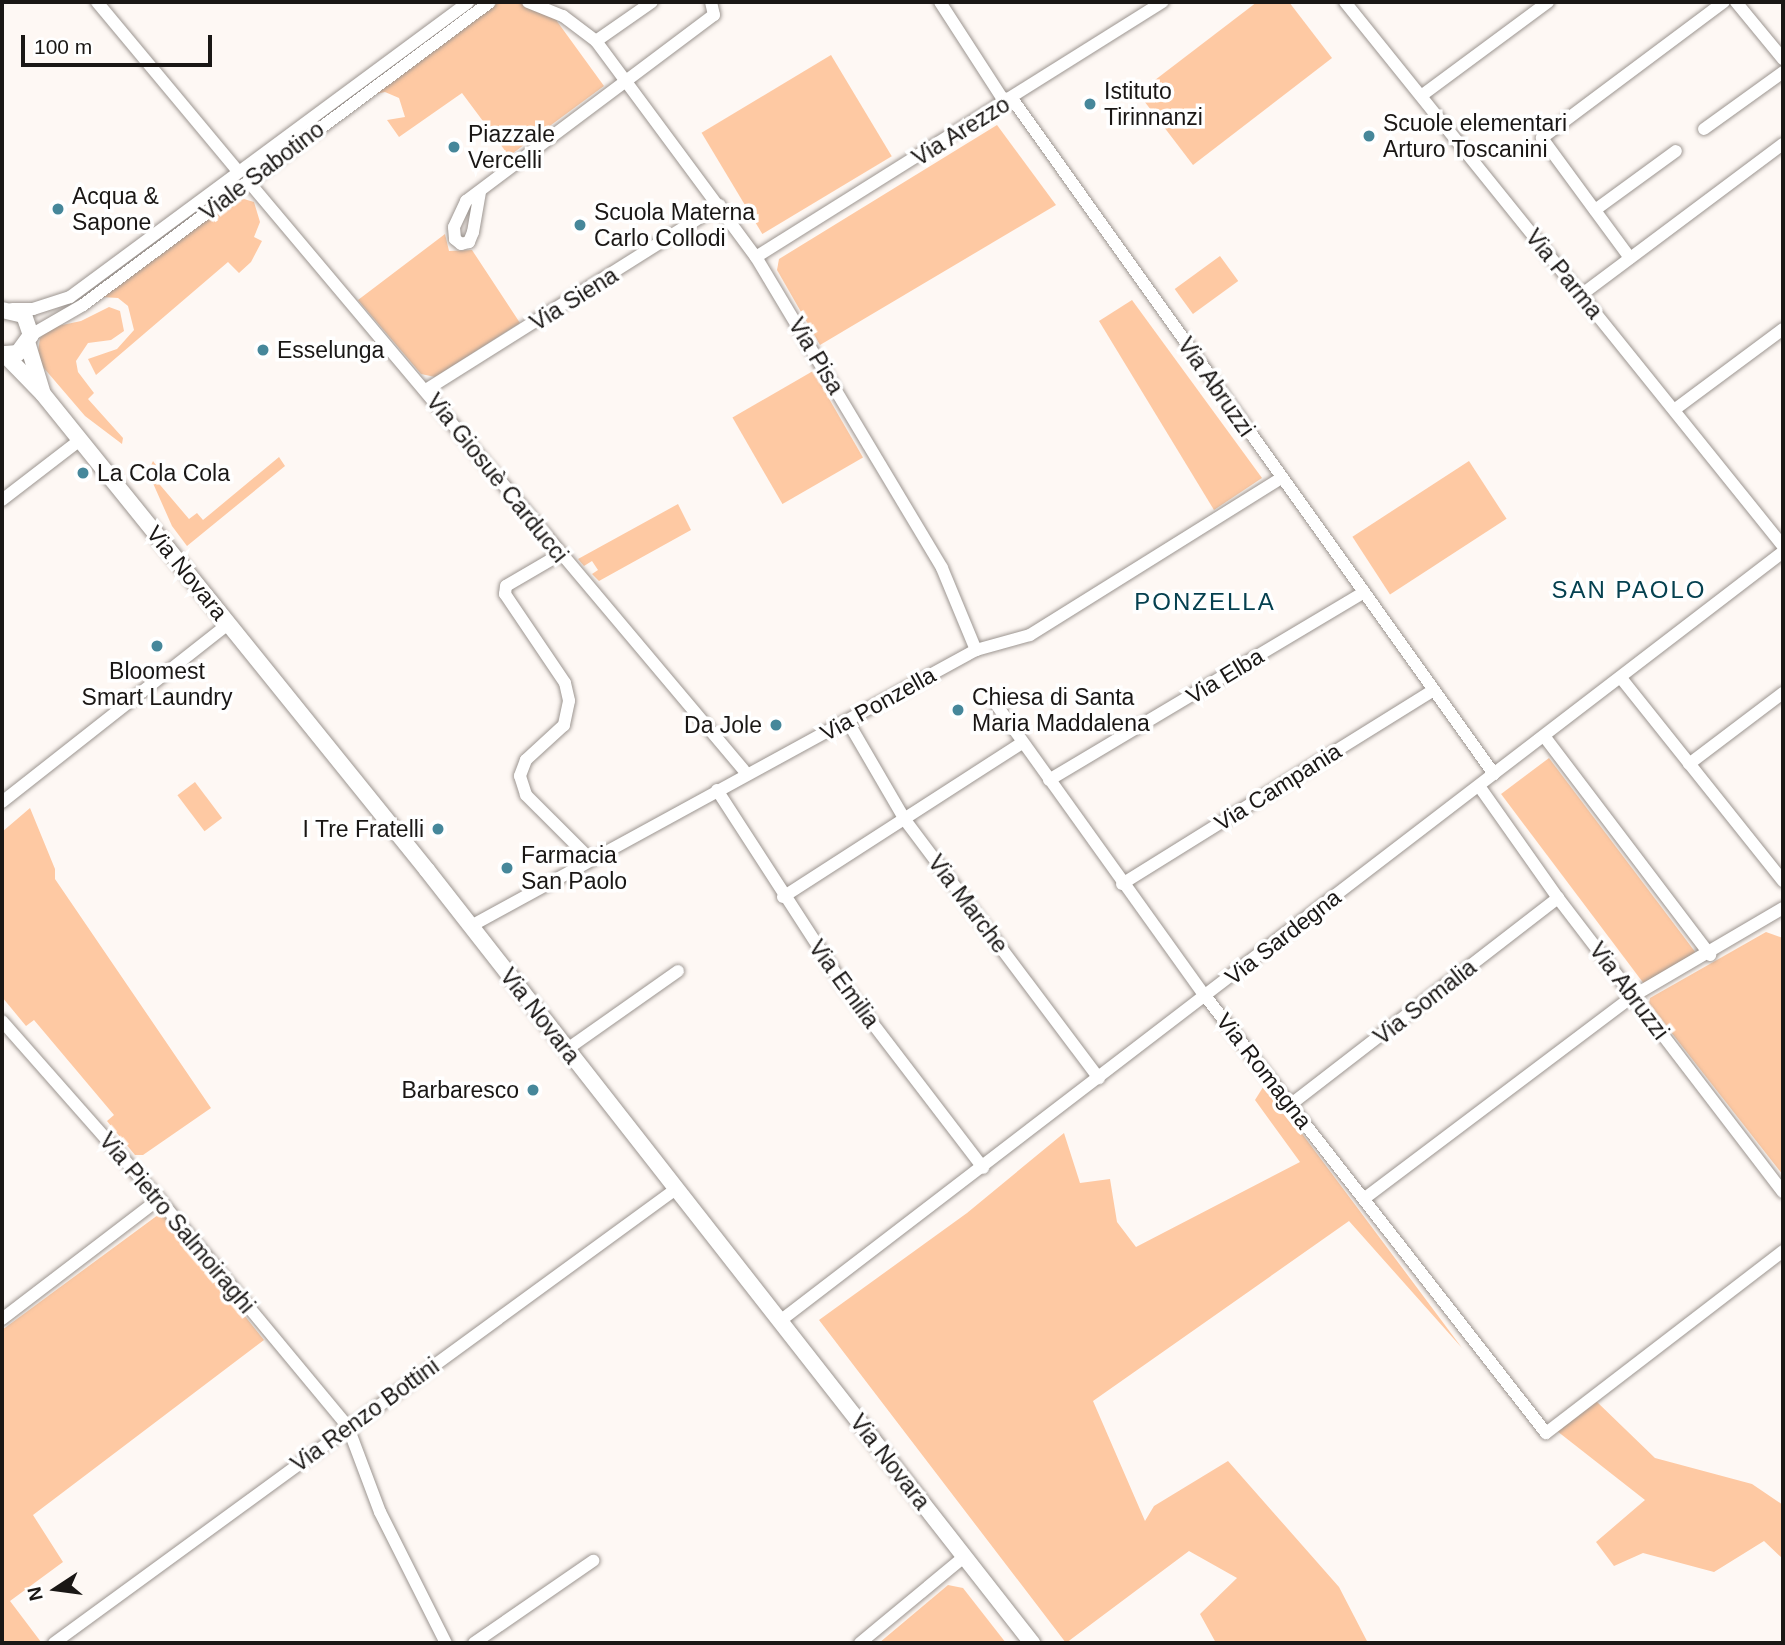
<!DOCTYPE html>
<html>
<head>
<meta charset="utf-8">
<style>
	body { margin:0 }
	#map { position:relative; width:1785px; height:1645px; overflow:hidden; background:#fef8f4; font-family:Arial,sans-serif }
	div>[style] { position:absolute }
	.green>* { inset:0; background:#fec9a3; transform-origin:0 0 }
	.roads { filter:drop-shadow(0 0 2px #9c9590) drop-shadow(0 0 2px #9c9590) }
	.minor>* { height:12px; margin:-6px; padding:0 6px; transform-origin:6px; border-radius:6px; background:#fff }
	.tertiary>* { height:16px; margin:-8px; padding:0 8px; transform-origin:8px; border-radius:8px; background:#fff }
	.dots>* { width:19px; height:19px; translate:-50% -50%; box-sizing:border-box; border:4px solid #fff; border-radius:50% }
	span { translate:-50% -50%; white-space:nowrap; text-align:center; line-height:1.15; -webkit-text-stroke:7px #fff; paint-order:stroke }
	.poi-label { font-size:23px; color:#1a1715 }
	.left { translate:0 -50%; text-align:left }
	.right { translate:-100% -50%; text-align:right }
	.street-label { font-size:23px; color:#1a1715 }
	.neighbourhood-label { font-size:24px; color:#05404f; letter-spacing:2px }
	.frame { position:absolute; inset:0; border:4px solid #1a1715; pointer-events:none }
	.north { position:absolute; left:21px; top:1554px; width:70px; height:70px; -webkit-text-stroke:5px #fff; paint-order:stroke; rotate:257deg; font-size:19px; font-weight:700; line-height:28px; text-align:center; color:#1a1715 }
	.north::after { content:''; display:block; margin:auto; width:24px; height:32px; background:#1a1715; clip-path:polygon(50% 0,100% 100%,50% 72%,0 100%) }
	.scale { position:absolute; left:21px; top:35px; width:191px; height:32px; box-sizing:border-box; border:4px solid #1a1715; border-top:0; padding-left:9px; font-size:21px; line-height:24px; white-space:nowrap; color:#1a1715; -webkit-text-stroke:5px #fff; paint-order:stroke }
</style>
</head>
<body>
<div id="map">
	<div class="green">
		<div style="clip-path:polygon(485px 2px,543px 2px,604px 86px,509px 156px,462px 93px,399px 137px,387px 120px,405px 117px,399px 98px,385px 92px,375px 94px)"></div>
		<div style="clip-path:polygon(1257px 2px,1289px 2px,1332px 58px,1193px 165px,1138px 93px)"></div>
		<div style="left:831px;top:55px;width:118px;height:151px;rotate:59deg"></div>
		<div style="clip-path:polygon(997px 125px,1056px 205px,820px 345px,777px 270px,779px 259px)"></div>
		<div style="clip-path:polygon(244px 199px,254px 202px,260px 222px,254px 237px,262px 241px,251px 262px,239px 273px,228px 262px,96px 375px,88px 359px,117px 349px,134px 330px,128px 306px,118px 298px,102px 297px,224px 206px)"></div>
		<div style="clip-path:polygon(445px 234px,449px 251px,472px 250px,520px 323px,435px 377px,421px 374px,358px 300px)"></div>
		<div style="left:1220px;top:256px;width:31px;height:56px;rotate:54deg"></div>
		<div style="clip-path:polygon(1132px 300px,1262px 478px,1214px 510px,1099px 321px)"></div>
		<div style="clip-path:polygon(109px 307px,120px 311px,124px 331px,111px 340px,88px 343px,76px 361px,78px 372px,94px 393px,88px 399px,123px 438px,122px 444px,85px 416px,37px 360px,40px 338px,48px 328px,81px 321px)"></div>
		<div style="left:813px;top:371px;width:100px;height:93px;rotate:60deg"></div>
		<div style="clip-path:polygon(279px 457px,285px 466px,187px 546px,172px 526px,148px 472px,153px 461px,162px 473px,155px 479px,189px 519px,197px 513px,203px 520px)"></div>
		<div style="left:1469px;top:461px;width:69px;height:139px;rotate:57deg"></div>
		<div style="clip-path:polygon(678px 504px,691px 530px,599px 581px,592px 574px,598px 570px,592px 561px,584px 566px,578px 559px)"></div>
		<div style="left:1549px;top:758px;width:243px;height:60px;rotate:53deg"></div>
		<div style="left:195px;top:782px;width:45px;height:22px;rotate:53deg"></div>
		<div style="clip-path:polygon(30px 808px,55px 869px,55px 879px,211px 1108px,143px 1155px,135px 1155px,107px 1121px,114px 1115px,34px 1020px,26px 1026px,2px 997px,2px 832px)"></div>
		<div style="clip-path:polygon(1766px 932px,1783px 938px,1783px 1175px,1649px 1004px,1650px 998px)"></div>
		<div style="clip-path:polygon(1265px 1084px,1462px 1348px,1349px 1221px,1093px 1401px,1145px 1521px,1154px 1506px,1228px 1461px,1339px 1587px,1368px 1643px,1216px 1643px,1200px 1614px,1237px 1578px,1189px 1551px,1066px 1643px,819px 1320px,967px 1213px,1064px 1133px,1080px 1183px,1110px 1179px,1117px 1222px,1136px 1247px,1300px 1162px,1255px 1100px)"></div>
		<div style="clip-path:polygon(162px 1212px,264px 1340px,33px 1515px,63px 1562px,10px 1601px,41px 1642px,2px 1643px,2px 1330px)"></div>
		<div style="clip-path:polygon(1596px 1401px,1655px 1458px,1752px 1484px,1783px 1505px,1783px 1559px,1764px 1541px,1714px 1572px,1643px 1553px,1614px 1566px,1596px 1542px,1645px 1500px,1557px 1431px)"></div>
		<div style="clip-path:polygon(948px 1585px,963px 1588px,1006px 1643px,879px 1643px)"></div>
	</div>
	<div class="roads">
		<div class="minor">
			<div style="left:97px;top:2px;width:220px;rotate:50.2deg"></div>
			<div style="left:528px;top:2px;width:38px;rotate:22deg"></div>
			<div style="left:563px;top:16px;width:41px;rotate:37.1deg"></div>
			<div style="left:596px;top:41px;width:269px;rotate:53.5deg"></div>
			<div style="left:756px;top:257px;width:362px;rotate:59.1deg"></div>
			<div style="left:942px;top:568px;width:89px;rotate:67.5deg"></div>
			<div style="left:940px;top:2px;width:114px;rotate:57.1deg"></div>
			<div style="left:1002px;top:98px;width:11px;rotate:10deg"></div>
			<div style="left:1013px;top:100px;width:828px;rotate:54.49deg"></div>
			<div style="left:1345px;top:2px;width:698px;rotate:51.16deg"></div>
			<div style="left:1736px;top:2px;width:74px;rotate:50.5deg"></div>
			<div style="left:596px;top:41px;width:68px;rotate:-34.9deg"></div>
			<div style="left:1421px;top:96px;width:158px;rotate:-36.5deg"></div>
			<div style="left:1704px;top:129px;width:97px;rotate:-35.8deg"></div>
			<div style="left:248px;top:181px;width:775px;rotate:49.92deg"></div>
			<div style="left:480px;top:192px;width:41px;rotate:99.9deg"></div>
			<div style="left:473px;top:232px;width:11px;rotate:112deg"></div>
			<div style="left:469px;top:242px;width:8px;rotate:166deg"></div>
			<div style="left:461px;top:244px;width:8px;rotate:-140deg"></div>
			<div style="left:455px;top:239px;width:12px;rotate:-95deg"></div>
			<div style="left:454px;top:227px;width:29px;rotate:-65deg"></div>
			<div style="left:466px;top:201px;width:310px;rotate:-36.9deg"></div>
			<div style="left:714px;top:15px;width:13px;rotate:-103deg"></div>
			<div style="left:1595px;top:210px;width:100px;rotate:-36.1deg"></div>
			<div style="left:756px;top:257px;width:480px;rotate:-32.1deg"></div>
			<div style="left:1630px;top:258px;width:149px;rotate:-126.3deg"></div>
			<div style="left:1542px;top:138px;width:227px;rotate:-36.8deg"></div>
			<div style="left:1581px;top:295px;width:252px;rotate:-36.8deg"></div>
			<div style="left:12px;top:309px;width:21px"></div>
			<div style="left:33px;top:309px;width:39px;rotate:-18deg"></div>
			<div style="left:70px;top:297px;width:495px;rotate:-36.5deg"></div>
			<div style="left:31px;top:335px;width:60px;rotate:-30deg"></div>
			<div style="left:83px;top:305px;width:507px;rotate:-36.67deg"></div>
			<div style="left:426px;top:390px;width:347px;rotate:-32.2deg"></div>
			<div style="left:1674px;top:410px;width:136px;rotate:-36.6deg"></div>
			<div style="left:2px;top:500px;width:98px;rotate:-37.6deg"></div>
			<div style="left:559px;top:555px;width:61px;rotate:149.7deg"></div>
			<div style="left:506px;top:586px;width:8px;rotate:97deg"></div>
			<div style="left:505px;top:594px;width:107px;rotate:56deg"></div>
			<div style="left:565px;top:683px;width:18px;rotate:77deg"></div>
			<div style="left:569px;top:701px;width:25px;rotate:102deg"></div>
			<div style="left:564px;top:725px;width:52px;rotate:137.4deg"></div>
			<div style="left:526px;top:760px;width:17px;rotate:111deg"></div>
			<div style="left:520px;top:776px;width:20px;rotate:72deg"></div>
			<div style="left:526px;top:795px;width:91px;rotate:45deg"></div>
			<div style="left:1621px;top:678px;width:260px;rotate:51.4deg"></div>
			<div style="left:993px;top:700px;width:365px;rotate:54.4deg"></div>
			<div style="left:1206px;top:997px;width:553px;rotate:52.05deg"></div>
			<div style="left:1546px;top:1433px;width:299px;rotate:-37.5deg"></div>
			<div style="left:848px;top:722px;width:113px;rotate:59.8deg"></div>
			<div style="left:905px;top:820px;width:323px;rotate:53.1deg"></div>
			<div style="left:1544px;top:736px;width:275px;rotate:52.8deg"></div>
			<div style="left:1689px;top:764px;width:118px;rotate:-37.1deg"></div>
			<div style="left:1049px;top:780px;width:367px;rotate:-30.8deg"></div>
			<div style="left:1479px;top:786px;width:137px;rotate:54.8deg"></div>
			<div style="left:1558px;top:898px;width:370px;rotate:52.6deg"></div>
			<div style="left:717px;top:790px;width:229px;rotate:57.1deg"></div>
			<div style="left:841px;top:982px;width:234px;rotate:52.6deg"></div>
			<div style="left:2px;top:802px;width:288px;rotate:-38.2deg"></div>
			<div style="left:1122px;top:884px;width:367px;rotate:-31.9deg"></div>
			<div style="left:783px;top:897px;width:284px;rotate:-32.8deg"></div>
			<div style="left:471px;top:926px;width:576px;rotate:-28.66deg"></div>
			<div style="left:976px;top:650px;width:56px;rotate:-15.5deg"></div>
			<div style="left:1030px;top:635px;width:296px;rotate:-32deg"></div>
			<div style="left:2px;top:1021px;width:237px;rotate:48.6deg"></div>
			<div style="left:159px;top:1199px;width:296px;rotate:50.3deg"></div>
			<div style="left:348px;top:1427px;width:91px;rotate:69.4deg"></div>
			<div style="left:380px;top:1512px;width:147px;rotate:63.3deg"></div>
			<div style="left:566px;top:1050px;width:137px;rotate:-35.2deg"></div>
			<div style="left:1290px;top:1105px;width:339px;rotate:-37.7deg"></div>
			<div style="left:1365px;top:1198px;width:336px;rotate:-37deg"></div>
			<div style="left:1633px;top:996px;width:174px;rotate:-30.4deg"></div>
			<div style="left:2px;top:1319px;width:198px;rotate:-37.4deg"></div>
			<div style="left:780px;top:1321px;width:1264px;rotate:-37.48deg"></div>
			<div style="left:54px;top:1643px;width:770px;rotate:-36.13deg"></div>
			<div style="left:474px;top:1643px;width:145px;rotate:-34.6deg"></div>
			<div style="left:860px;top:1643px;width:135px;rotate:-39.6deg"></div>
		</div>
		<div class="tertiary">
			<div style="left:2px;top:310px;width:23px;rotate:13deg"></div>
			<div style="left:24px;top:315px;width:21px;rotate:71deg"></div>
			<div style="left:31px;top:335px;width:22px;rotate:126deg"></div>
			<div style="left:18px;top:353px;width:16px;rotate:176deg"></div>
			<div style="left:28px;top:345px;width:48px;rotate:73.1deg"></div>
			<div style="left:5px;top:355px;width:54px;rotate:45.7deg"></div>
			<div style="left:43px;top:394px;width:612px;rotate:51.11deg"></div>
			<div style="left:427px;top:870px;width:982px;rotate:51.95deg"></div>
		</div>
	</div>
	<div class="dots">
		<div style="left:1090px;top:104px;background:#46879a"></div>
		<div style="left:1369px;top:136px;background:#46879a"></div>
		<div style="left:454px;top:147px;background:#46879a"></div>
		<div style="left:58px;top:209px;background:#46879a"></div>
		<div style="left:580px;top:225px;background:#46879a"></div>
		<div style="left:263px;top:350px;background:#46879a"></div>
		<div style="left:83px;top:473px;background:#46879a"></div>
		<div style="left:157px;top:646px;background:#46879a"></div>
		<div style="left:958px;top:710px;background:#46879a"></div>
		<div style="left:776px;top:725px;background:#46879a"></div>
		<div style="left:438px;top:829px;background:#46879a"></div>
		<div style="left:507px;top:868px;background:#46879a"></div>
		<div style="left:533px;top:1090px;background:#46879a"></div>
	</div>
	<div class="poi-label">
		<span class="left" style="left:1104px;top:104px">Istituto<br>Tirinnanzi</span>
		<span class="left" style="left:1383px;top:136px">Scuole elementari<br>Arturo Toscanini</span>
		<span class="left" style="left:468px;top:147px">Piazzale<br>Vercelli</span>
		<span class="left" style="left:72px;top:209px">Acqua &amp;<br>Sapone</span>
		<span class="left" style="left:594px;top:225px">Scuola Materna<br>Carlo Collodi</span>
		<span class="left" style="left:277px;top:350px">Esselunga</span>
		<span class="left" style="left:97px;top:473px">La Cola Cola</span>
		<span style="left:157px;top:684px">Bloomest<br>Smart Laundry</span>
		<span class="left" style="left:972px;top:710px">Chiesa di Santa<br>Maria Maddalena</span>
		<span class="right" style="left:762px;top:725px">Da Jole</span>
		<span class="right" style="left:424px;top:829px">I Tre Fratelli</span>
		<span class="left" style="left:521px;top:868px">Farmacia<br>San Paolo</span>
		<span class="right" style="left:519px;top:1090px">Barbaresco</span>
	</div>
	<div class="street-label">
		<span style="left:961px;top:131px;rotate:-32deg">Via Arezzo</span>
		<span style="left:262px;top:171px;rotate:-37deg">Viale Sabotino</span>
		<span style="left:1564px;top:274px;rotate:51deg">Via Parma</span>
		<span style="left:574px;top:299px;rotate:-32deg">Via Siena</span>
		<span style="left:816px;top:356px;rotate:59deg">Via Pisa</span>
		<span style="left:1216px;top:387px;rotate:55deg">Via Abruzzi</span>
		<span style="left:497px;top:478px;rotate:51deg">Via Giosuè Carducci</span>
		<span style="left:187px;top:573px;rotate:51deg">Via Novara</span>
		<span style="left:1225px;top:676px;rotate:-31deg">Via Elba</span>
		<span style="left:878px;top:704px;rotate:-29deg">Via Ponzella</span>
		<span style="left:1278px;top:787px;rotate:-32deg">Via Campania</span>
		<span style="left:968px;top:904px;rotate:53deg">Via Marche</span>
		<span style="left:1283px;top:937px;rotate:-38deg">Via Sardegna</span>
		<span style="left:844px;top:984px;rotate:54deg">Via Emilia</span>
		<span style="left:1629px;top:991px;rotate:53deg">Via Abruzzi</span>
		<span style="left:1425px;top:1002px;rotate:-38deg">Via Somalia</span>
		<span style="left:540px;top:1016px;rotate:52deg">Via Novara</span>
		<span style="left:1264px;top:1071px;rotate:52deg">Via Romagna</span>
		<span style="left:177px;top:1223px;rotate:50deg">Via Pietro Salmoiraghi</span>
		<span style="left:365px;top:1415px;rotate:-36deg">Via Renzo Bottini</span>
		<span style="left:890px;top:1462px;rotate:52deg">Via Novara</span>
	</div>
	<div class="neighbourhood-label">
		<span style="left:1629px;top:590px">SAN PAOLO</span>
		<span style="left:1205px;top:602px">PONZELLA</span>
	</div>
	<div class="frame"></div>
	<div class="north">N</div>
	<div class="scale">100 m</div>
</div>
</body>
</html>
